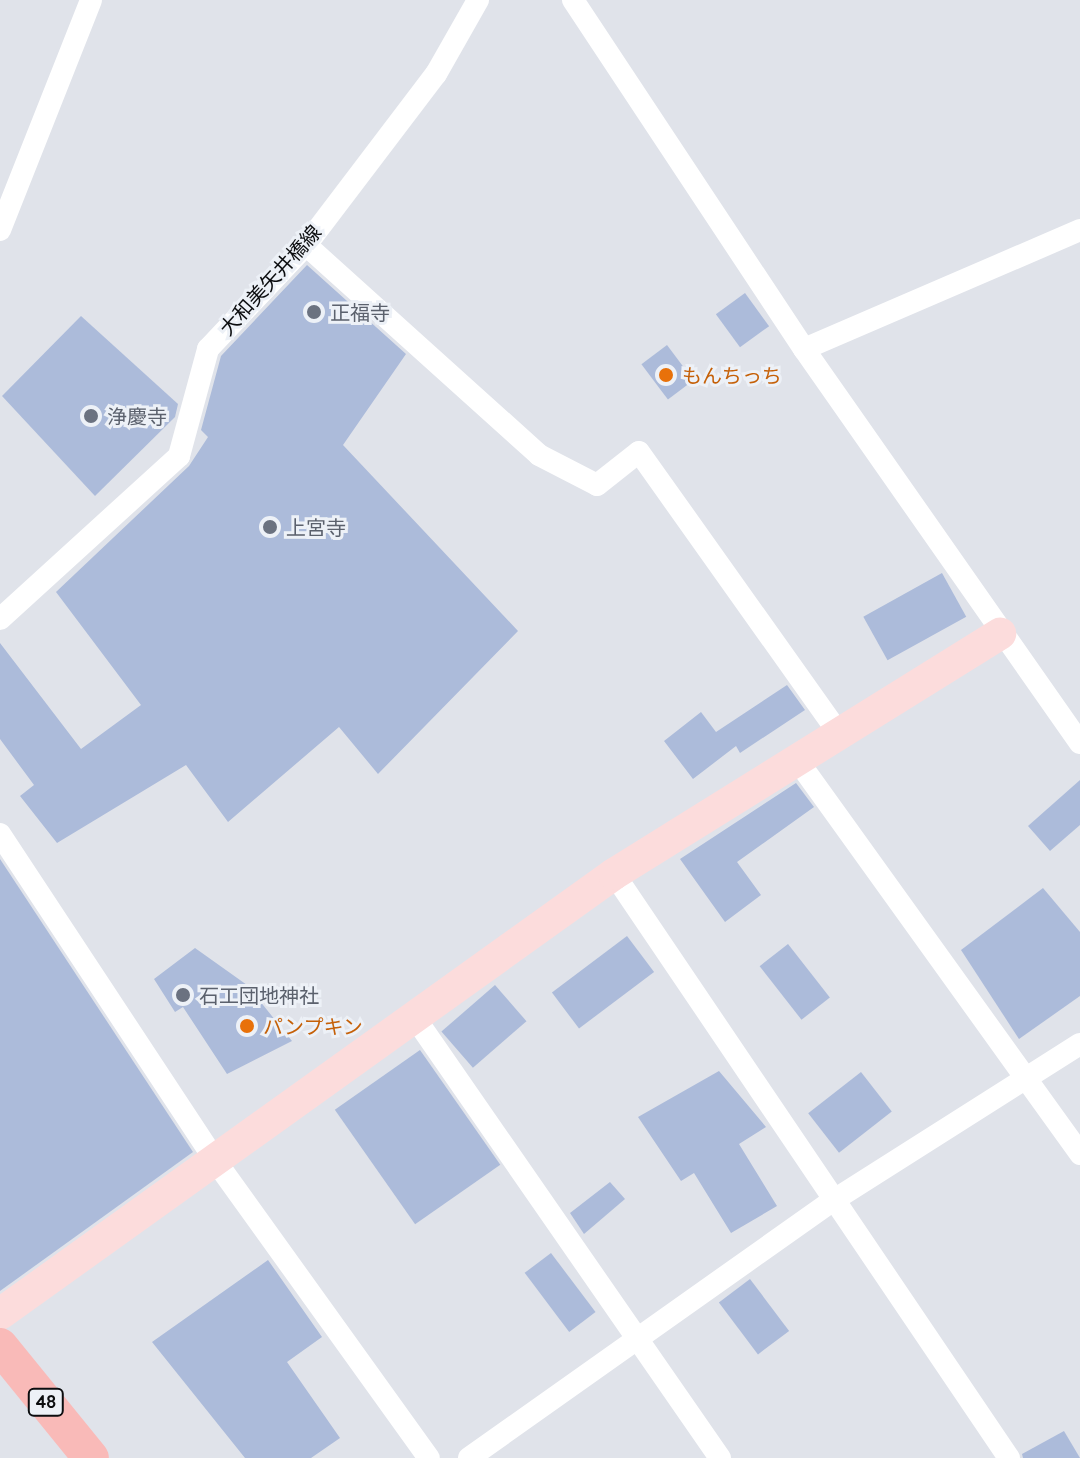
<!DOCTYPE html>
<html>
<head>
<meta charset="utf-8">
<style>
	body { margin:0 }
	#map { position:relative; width:1080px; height:1458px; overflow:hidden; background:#e0e3ea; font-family:Quicksand,"Noto Sans JP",sans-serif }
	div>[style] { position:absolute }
	.building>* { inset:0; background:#acbbda; transform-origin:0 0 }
	.street>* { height:22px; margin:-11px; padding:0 11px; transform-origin:11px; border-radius:11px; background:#fff }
	.secondary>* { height:32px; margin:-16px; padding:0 16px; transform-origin:16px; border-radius:16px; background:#fcdcdc }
	.primary>* { height:36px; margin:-18px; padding:0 18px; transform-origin:18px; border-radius:18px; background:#f9bab8 }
	.dots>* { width:22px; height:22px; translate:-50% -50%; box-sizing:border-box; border:4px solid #edf1f7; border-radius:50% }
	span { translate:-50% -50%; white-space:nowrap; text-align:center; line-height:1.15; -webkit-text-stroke:6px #edf1f7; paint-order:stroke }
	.shield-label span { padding:2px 6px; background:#edf1f7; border:2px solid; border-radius:6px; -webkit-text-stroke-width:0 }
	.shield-label { font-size:18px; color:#0c0d0f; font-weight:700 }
	.street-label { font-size:20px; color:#0c0d0f }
	.worship-label { font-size:20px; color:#5b616d }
	.left { translate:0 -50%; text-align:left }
	.food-label { font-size:20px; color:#c56008 }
</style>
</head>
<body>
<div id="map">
	<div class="building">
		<div style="clip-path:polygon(307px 265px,406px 354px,343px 445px,518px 631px,378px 774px,339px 727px,228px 822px,186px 765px,57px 843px,20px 796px,34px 785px,0 739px,0 643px,81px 749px,141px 705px,56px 592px,189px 466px,208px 437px,201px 430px,221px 356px)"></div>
		<div style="left:745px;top:293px;width:41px;height:36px;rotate:54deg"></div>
		<div style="clip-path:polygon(81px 316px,178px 404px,175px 417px,95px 496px,2px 396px)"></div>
		<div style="left:667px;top:345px;width:44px;height:32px;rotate:53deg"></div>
		<div style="left:942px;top:573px;width:50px;height:90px;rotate:61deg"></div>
		<div style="clip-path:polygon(787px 685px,805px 710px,740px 753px,736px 746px,693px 779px,664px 741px,701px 712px,716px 732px)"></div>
		<div style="clip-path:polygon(1080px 780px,1080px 825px,1050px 851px,1028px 826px)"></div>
		<div style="clip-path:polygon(796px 783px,814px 807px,737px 862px,761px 895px,725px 922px,680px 859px)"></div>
		<div style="clip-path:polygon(0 859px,193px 1152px,0 1291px)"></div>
		<div style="clip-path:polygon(1043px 888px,1080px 932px,1080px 996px,1019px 1039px,961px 950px)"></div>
		<div style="left:627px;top:936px;width:45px;height:94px;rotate:53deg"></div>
		<div style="left:788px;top:944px;width:68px;height:36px;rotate:52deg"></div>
		<div style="clip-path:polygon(195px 948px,247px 985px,292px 1041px,227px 1074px,183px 1007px,175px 1012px,154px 979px)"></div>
		<div style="left:495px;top:985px;width:48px;height:71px;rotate:49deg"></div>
		<div style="left:420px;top:1050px;width:140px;height:104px;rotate:55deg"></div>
		<div style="clip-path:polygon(719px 1071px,766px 1127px,739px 1144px,777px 1206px,731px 1233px,694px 1173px,681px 1181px,638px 1117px)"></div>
		<div style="left:861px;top:1072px;width:50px;height:67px;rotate:52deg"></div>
		<div style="clip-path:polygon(610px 1182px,625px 1199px,584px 1234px,570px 1213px)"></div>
		<div style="left:551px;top:1253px;width:74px;height:33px;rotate:53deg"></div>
		<div style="clip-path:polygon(268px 1260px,322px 1337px,287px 1362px,340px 1438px,311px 1458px,245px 1458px,152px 1342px)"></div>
		<div style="left:750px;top:1279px;width:65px;height:39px;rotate:53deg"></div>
		<div style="clip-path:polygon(1064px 1431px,1080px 1458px,1023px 1458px,1022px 1454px)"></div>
	</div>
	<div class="street">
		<div style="left:573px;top:0;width:419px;rotate:56.5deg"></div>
		<div style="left:804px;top:349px;width:481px;rotate:55deg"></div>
		<div style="left:0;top:230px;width:247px;rotate:-68.4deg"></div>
		<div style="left:306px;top:245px;width:314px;rotate:42deg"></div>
		<div style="left:539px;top:455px;width:65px;rotate:27.3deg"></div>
		<div style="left:597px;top:485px;width:53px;rotate:-38.2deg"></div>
		<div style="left:639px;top:452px;width:342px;rotate:54.6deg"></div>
		<div style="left:804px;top:349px;width:301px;rotate:-23.3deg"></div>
		<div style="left:0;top:619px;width:242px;rotate:-42.3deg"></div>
		<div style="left:179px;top:456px;width:111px;rotate:-74.8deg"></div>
		<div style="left:208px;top:349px;width:143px;rotate:-46.7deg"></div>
		<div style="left:306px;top:245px;width:215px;rotate:-52.8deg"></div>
		<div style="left:436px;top:74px;width:85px;rotate:-60.4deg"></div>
		<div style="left:795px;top:757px;width:489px;rotate:54.3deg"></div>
		<div style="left:0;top:834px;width:389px;rotate:56.6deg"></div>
		<div style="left:214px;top:1159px;width:368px;rotate:54.3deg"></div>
		<div style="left:614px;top:874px;width:705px;rotate:55.93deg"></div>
		<div style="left:413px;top:1015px;width:539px;rotate:55.28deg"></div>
		<div style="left:469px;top:1458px;width:447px;rotate:-35.3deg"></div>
		<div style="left:834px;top:1200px;width:291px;rotate:-32.4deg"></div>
	</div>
	<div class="secondary">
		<div style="left:0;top:1314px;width:755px;rotate:-35.63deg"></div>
		<div style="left:614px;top:874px;width:455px;rotate:-31.9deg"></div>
	</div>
	<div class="primary">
		<div style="left:0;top:1346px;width:144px;rotate:50.9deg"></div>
	</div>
	<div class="dots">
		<div style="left:314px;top:312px;background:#6b7280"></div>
		<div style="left:666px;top:375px;background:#e8710a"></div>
		<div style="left:91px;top:416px;background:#6b7280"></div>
		<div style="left:270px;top:527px;background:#6b7280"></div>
		<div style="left:183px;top:995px;background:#6b7280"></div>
		<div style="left:247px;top:1026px;background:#e8710a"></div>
	</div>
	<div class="shield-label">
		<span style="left:46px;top:1402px">48</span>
	</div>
	<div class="street-label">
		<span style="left:270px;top:280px;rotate:-48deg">大和美矢井橋線</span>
	</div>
	<div class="worship-label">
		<span class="left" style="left:330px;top:312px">正福寺</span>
		<span class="left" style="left:107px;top:416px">浄慶寺</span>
		<span class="left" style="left:286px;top:527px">上宮寺</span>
		<span class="left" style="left:199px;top:995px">石工団地神社</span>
	</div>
	<div class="food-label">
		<span class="left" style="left:682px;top:375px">もんちっち</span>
		<span class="left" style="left:263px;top:1026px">パンプキン</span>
	</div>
</div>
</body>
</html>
